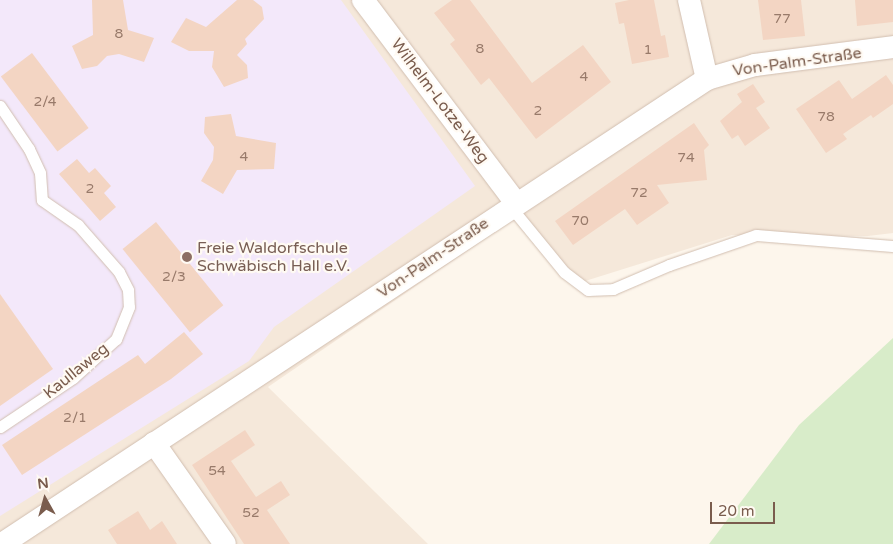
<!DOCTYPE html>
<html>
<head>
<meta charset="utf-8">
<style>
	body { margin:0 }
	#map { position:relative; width:893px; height:544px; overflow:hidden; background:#fdf6ec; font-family:"Varela Round",sans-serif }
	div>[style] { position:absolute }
	.residential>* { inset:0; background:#f5e8da }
	.education>* { inset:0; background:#f3e8fa }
	.green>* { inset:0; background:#d8ecc9 }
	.building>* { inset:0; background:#f3d5c3; transform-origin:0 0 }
	.roads { filter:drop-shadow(0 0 1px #d1beb0) drop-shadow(0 0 1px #d1beb0) }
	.service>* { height:11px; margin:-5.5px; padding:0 5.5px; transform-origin:5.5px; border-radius:5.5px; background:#fff }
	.minor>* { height:22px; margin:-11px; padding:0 11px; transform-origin:11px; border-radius:11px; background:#fff }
	.dots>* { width:14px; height:14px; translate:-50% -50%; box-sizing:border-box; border:2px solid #fffaf3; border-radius:50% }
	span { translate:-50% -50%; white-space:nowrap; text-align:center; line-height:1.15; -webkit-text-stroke:4.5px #fffaf3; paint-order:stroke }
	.number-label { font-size:14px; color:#987a6a }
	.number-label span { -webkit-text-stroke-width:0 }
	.street-label { font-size:16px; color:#7a5c4d }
	.education-label { font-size:16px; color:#785e54 }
	.left { translate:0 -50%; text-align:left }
	.north { position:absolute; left:20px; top:474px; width:50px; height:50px; -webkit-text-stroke:4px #fffaf3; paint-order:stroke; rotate:353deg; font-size:14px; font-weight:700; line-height:20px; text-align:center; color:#7a5c4d }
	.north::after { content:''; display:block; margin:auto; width:18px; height:22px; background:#7a5c4d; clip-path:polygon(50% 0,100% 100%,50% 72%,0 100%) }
	.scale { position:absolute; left:710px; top:502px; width:65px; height:22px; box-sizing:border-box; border:2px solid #7a5c4d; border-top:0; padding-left:6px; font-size:15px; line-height:18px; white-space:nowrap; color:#7a5c4d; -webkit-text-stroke:4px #fffaf3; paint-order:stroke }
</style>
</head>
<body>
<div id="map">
	<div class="residential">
		<div style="clip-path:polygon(0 0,893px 0,893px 233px,868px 236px,732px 235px,582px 282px,518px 216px,268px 387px,428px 544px,0 544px)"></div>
	</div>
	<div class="education">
		<div style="clip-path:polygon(0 0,341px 0,475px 186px,274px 327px,249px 361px,0 516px)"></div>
	</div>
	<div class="green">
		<div style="clip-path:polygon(893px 338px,893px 544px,709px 544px,799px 425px)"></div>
	</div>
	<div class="building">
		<div style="clip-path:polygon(92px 0,123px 0,128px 30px,154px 38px,144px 62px,119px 54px,107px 56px,97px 66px,82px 69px,72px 46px,93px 35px)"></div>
		<div style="clip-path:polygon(237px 0,253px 0,262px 7px,264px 19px,245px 39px,247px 44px,237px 55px,247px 65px,248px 78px,224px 87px,212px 67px,214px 51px,189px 51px,171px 42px,186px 18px,206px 27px)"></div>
		<div style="clip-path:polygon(452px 0,470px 0,532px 83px,583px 45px,611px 82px,536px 139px,489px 78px,481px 85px,450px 44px,455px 40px,434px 13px)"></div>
		<div style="clip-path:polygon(629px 0,654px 0,661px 36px,665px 35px,669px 57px,632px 64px,624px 23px,619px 24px,615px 3px)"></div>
		<div style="clip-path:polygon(758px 0,801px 0,805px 36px,763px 40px)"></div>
		<div style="clip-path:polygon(855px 0,893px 0,893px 22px,857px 26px)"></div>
		<div style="left:32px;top:53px;width:94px;height:39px;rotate:53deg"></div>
		<div style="clip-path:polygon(886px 75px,893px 85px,893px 104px,873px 118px,871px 115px,843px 134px,847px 139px,826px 153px,796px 109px,839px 80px,852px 99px)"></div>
		<div style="clip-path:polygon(753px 84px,765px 102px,756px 108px,770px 128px,745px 146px,738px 135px,732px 139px,720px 121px,742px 102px,737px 94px)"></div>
		<div style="clip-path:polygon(231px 114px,236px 136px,276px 143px,274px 169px,237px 170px,223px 194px,201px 181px,213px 160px,214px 147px,204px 133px,205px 117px)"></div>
		<div style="clip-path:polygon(694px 123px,709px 145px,704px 150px,707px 180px,657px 185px,669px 203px,637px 225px,625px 209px,573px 245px,555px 221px)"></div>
		<div style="clip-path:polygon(77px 159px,89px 173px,95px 168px,111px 186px,104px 193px,116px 207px,100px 221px,59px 174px)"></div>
		<div style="left:156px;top:222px;width:107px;height:43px;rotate:51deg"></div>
		<div style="clip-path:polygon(0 294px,53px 369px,0 406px)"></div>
		<div style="clip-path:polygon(184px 332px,203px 354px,171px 379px,22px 475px,2px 445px,138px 355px,145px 364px)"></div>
		<div style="clip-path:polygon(245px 430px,255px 445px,231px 461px,256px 497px,281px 481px,290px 495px,267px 510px,290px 544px,244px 544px,192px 465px)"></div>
		<div style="clip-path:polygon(138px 511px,150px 530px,162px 521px,177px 544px,117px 544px,108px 530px)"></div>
	</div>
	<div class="roads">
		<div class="service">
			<div style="left:0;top:106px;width:52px;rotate:56deg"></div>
			<div style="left:29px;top:149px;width:26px;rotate:65deg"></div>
			<div style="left:40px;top:173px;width:27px;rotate:86deg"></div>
			<div style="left:42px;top:200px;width:44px;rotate:34.8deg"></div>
			<div style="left:78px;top:225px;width:62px;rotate:48.9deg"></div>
			<div style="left:119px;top:272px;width:20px;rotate:63deg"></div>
			<div style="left:128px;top:290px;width:17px;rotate:87deg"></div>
			<div style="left:129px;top:307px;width:35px;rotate:112deg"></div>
			<div style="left:116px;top:339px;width:58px;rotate:137.8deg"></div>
			<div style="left:73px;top:378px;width:88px;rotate:146.1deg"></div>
			<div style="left:510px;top:206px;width:85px;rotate:50.7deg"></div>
			<div style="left:564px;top:272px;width:30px;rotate:37deg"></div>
			<div style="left:588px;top:290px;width:25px;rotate:-2deg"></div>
			<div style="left:613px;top:289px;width:61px;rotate:-23.2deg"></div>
			<div style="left:669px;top:265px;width:92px;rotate:-19deg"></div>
			<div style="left:756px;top:235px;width:137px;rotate:4.6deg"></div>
		</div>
		<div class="minor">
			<div style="left:363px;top:0;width:254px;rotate:53deg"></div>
			<div style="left:689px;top:0;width:81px;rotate:77.2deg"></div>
			<div style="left:154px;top:443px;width:123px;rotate:54.9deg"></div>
			<div style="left:2px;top:544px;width:845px;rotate:-33.41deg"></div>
			<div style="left:707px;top:79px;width:50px;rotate:-16.3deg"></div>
			<div style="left:755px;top:65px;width:139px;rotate:-7.4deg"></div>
		</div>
	</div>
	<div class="dots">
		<div style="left:187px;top:257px;background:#8d6e63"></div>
	</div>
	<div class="number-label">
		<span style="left:782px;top:19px">77</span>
		<span style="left:119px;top:34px">8</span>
		<span style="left:480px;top:49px">8</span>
		<span style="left:648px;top:50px">1</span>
		<span style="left:584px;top:77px">4</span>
		<span style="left:45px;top:102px">2/4</span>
		<span style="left:538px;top:111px">2</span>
		<span style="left:826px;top:117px">78</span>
		<span style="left:244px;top:157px">4</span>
		<span style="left:686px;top:158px">74</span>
		<span style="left:90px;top:189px">2</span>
		<span style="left:639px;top:193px">72</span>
		<span style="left:580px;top:221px">70</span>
		<span style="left:174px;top:277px">2/3</span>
		<span style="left:75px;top:418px">2/1</span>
		<span style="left:217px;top:471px">54</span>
		<span style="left:251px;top:513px">52</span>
	</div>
	<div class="street-label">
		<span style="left:797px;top:62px;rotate:-8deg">Von-Palm-Straße</span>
		<span style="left:440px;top:101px;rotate:53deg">Wilhelm-Lotze-Weg</span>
		<span style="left:433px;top:258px;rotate:-34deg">Von-Palm-Straße</span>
		<span style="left:76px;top:371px;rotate:-39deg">Kaullaweg</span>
	</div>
	<div class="education-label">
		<span class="left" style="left:197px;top:257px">Freie Waldorfschule<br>Schwäbisch Hall e.V.</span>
	</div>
	<div class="north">N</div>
	<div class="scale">20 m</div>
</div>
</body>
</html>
